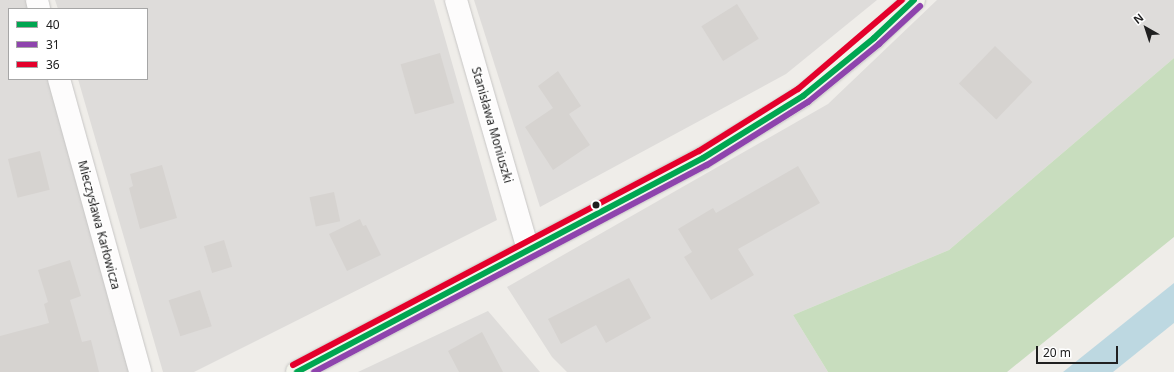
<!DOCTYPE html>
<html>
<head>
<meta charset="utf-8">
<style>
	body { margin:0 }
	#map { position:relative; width:1174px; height:372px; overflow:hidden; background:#efede9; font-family:"Noto Sans",sans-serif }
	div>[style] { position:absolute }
	.residential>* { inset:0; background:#dedcda }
	.forest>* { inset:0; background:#c8ddbe }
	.water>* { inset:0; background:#bdd8e1 }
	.building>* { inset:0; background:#d6d3d0; transform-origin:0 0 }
	.roads { filter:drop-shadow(0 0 1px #c7c6c5) drop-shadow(0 0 1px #c7c6c5) }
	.street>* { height:22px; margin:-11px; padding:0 11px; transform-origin:11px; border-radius:11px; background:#fdfcfc }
	.secondary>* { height:22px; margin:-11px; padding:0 11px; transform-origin:11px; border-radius:11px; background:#f3f4ec }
	.bus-1>* { height:6px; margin:-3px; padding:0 3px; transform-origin:3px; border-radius:3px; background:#00a651 }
	.bus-2>* { height:6px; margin:-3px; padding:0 3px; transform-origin:3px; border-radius:3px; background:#8e44ad }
	.bus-3>* { height:6px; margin:-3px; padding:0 3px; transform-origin:3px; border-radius:3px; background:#e4002b }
	.dots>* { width:11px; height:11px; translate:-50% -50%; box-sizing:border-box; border:2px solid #fff; border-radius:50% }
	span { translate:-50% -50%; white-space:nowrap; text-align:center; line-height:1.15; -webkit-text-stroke:3px #fff; paint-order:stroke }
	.street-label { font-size:12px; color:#202020 }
	.legend { position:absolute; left:8px; top:8px; width:140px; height:72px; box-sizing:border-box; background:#fff; border:1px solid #a6a6a6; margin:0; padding:5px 7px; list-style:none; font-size:12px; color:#202020 }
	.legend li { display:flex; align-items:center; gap:8px; height:20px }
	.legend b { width:20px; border:1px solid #a6a6a6 }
	.north { position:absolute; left:1126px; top:8px; width:40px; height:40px; -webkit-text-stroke:3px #fff; paint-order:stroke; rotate:321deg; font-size:11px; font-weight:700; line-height:16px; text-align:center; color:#202020 }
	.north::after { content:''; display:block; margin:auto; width:14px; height:18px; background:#202020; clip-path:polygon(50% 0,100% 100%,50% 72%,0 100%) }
	.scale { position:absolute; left:1036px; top:346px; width:82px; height:18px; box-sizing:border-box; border:2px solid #202020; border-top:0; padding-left:5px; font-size:12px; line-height:14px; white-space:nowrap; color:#202020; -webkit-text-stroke:3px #fff; paint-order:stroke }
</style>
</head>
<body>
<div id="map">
	<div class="residential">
		<div style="clip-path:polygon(0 0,26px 0,28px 9px,9px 9px,9px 79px,48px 79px,129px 372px,0 372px)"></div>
		<div style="clip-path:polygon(55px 0,434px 0,497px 220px,194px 372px,163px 372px,78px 79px,147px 79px,147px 9px,58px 9px)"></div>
		<div style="clip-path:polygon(474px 0,877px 0,786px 74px,540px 207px)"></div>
		<div style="clip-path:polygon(937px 0,1174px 0,1174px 58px,949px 250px,793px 315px,828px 372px,567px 372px,552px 357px,507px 287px,828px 104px)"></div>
		<div style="clip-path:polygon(488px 311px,540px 372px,358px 372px)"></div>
	</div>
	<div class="forest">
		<div style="clip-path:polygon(1174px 58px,1174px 237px,1007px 372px,828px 372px,793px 315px,949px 250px)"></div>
	</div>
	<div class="water">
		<div style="clip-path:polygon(1174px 283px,1174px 323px,1113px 372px,1063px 372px)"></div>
	</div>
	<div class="building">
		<div style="left:737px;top:4px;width:41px;height:42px;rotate:58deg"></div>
		<div style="left:995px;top:46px;width:52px;height:52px;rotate:44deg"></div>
		<div style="left:440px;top:53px;width:52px;height:41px;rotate:74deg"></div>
		<div style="clip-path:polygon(558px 71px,581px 106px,569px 114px,590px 145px,553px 170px,525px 127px,553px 108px,538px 86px)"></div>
		<div style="left:40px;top:151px;width:40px;height:33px;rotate:76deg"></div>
		<div style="clip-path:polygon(162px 165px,177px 218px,140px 229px,129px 188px,133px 186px,130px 174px)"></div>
		<div style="clip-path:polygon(798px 166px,820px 203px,738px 249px,754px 275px,711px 300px,684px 257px,692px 252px,678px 229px,713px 208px,716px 213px)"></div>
		<div style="left:334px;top:192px;width:30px;height:25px;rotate:78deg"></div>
		<div style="clip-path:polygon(360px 219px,363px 226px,366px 225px,381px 255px,347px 271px,329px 234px)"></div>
		<div style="left:224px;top:240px;width:28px;height:21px;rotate:73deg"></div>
		<div style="clip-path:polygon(70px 260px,81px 296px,70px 300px,82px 342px,91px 340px,99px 372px,0 372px,0 336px,49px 323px,44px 304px,48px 302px,38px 270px)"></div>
		<div style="clip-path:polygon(629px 278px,651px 318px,606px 343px,596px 325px,561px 344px,548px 319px)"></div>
		<div style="left:200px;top:290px;width:38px;height:33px;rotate:72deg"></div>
		<div style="clip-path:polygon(482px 332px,503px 372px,459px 372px,448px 351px)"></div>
	</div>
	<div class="roads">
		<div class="street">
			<div style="left:37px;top:0;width:9px;rotate:77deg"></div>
			<div style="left:456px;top:0;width:260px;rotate:73.9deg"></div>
			<div style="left:59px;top:79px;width:304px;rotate:74.5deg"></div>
		</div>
		<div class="secondary">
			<div style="left:297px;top:372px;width:459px;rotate:-27.8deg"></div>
			<div style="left:703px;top:158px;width:118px;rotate:-31.8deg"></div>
			<div style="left:803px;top:96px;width:92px;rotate:-39.2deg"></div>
			<div style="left:874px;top:38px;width:55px;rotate:-43.5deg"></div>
		</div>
	</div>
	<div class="bus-1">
		<div style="left:297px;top:372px;width:459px;rotate:-27.8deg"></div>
		<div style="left:703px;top:158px;width:118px;rotate:-31.8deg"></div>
		<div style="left:803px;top:96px;width:92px;rotate:-39.2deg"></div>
		<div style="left:874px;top:38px;width:55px;rotate:-43.5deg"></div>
	</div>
	<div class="bus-2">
		<div style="left:314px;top:372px;width:444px;rotate:-27.8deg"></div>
		<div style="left:707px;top:165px;width:119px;rotate:-32deg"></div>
		<div style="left:808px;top:102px;width:92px;rotate:-39.2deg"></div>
		<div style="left:879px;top:44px;width:56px;rotate:-42.8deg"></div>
	</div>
	<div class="bus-3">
		<div style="left:293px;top:365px;width:459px;rotate:-27.8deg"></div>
		<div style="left:699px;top:151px;width:117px;rotate:-32.1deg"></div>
		<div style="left:798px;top:89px;width:137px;rotate:-40.6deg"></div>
	</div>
	<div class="dots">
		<div style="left:596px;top:205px;background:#202020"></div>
	</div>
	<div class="street-label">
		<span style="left:492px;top:125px;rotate:74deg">Stanisława Moniuszki</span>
		<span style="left:99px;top:225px;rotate:75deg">Mieczysława Karłowicza</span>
	</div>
	<ul class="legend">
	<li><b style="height:5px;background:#00a651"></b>40</li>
	<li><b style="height:5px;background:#8e44ad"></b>31</li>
	<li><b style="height:5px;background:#e4002b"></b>36</li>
	</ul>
	<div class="north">N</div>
	<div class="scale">20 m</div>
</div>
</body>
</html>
